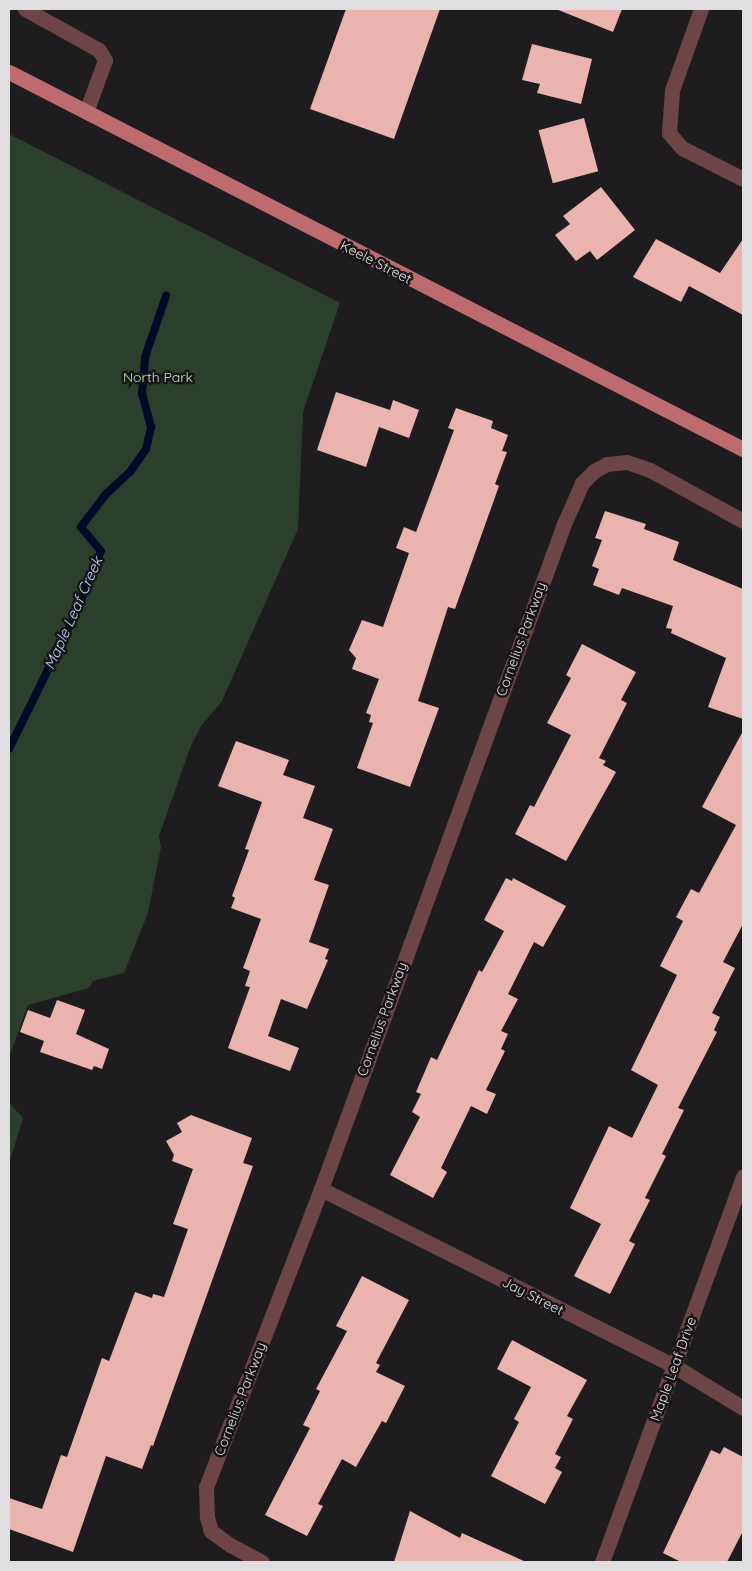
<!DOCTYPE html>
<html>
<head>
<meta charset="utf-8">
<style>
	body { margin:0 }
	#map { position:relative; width:752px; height:1571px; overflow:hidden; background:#1e1c1f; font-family:Quicksand,sans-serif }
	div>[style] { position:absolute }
	.green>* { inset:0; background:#2c3f2c }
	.stream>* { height:8px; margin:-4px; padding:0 4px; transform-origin:4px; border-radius:4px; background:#000a28 }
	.building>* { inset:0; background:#eab3ad; transform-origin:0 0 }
	.minor>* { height:15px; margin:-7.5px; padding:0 7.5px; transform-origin:7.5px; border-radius:7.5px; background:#6e4547 }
	.major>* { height:15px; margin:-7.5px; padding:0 7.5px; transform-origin:7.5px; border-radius:7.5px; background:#be6b70 }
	span { translate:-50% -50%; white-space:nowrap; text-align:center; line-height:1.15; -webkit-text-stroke:5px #151316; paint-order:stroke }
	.street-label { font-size:14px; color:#e0dee0 }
	.park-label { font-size:14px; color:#b5edb5 }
	.water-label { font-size:15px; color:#bbd2f7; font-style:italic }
	.frame { position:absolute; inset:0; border:10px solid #e0dee0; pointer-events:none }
</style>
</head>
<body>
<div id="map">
	<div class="green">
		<div style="clip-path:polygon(9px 134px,340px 303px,303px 412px,298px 529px,221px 703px,201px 726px,190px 748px,159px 836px,161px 847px,148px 913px,124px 973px,93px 981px,89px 988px,28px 1005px,9px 1057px)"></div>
		<div style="clip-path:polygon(9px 1103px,23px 1118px,9px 1164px)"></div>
	</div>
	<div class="stream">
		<div style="left:9px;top:749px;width:147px;rotate:-63.8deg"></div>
		<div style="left:74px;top:617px;width:71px;rotate:-67.8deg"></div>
		<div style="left:101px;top:551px;width:31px;rotate:-130deg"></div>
		<div style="left:81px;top:527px;width:40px;rotate:-53deg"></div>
		<div style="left:105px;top:495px;width:34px;rotate:-43deg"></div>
		<div style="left:130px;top:472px;width:28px;rotate:-55deg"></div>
		<div style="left:146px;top:449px;width:23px;rotate:-77deg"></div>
		<div style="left:151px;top:427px;width:34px;rotate:-105deg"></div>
		<div style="left:142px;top:394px;width:37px;rotate:-85deg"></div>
		<div style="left:145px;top:357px;width:65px;rotate:-71deg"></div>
	</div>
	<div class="building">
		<div style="clip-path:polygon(346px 9px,440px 9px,394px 139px,310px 109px)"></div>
		<div style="clip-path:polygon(556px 9px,622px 9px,613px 32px)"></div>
		<div style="clip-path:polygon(532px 44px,592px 59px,581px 104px,537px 93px,540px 84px,522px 80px)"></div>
		<div style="left:584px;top:118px;width:55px;height:47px;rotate:75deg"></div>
		<div style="clip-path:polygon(601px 187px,635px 230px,597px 260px,590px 251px,576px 261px,555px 235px,570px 224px,563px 216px)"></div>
		<div style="clip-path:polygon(656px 239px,720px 273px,743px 239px,743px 315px,689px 286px,681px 302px,633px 277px)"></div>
		<div style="clip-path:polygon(336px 392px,390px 410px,393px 400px,419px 410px,409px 438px,379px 427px,366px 467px,317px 450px)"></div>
		<div style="clip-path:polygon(456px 408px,493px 421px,491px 428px,508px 435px,502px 451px,507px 452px,495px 484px,499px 486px,455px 609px,448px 607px,418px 701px,439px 708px,410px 787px,357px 768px,373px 723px,369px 722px,371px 715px,366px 713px,379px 679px,352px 669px,356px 658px,349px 650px,362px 620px,383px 627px,409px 553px,396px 548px,404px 527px,416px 532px,454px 430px,448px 428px)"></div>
		<div style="clip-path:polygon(605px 511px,646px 524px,644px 529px,679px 542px,673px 560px,743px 589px,743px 719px,708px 707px,726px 658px,671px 633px,672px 629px,666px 628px,673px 606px,622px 588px,619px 595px,593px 585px,599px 569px,592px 566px,602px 540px,595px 538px)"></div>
		<div style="clip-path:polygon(582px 644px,636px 672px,621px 700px,627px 703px,599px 758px,606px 761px,603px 765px,616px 772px,566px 861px,515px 834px,530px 805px,534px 807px,571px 735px,547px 723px,571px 678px,566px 675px)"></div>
		<div style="clip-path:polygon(743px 731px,743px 924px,723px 962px,735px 968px,712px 1013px,720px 1017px,714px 1030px,717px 1032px,678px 1108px,684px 1110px,662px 1154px,666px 1156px,645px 1198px,650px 1200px,629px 1241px,635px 1244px,610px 1294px,574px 1276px,601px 1224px,570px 1208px,609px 1126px,632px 1138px,658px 1085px,631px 1070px,677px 975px,660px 966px,683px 921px,676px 917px,691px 889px,699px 893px,736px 825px,702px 807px)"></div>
		<div style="clip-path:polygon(236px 741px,289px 760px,283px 775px,315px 786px,303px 818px,333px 829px,314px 880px,329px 885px,309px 942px,329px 949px,325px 959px,328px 960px,307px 1009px,281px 999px,268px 1036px,299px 1048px,290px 1071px,228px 1048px,250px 987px,245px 986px,250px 971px,243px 968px,261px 919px,231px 908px,235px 898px,232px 896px,249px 850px,245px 849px,262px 802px,218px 786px)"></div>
		<div style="clip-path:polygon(506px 878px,512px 881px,513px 878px,566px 906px,543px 947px,534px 942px,508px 994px,518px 999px,501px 1031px,508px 1034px,501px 1049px,505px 1051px,486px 1090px,496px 1094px,487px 1114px,471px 1106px,441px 1168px,447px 1172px,433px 1198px,390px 1175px,420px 1117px,412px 1112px,421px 1094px,416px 1092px,431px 1057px,437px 1060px,479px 970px,482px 972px,504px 931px,484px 920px)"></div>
		<div style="clip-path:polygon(57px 1000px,85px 1010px,76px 1034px,109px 1049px,102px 1069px,94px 1066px,92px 1070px,40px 1052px,44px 1041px,20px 1032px,28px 1010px,50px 1018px)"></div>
		<div style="clip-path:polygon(191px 1115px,252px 1138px,243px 1163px,253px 1166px,153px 1446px,151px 1445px,142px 1469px,106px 1456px,73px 1552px,9px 1529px,9px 1498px,42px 1509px,61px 1455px,67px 1457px,102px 1358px,109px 1361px,135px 1292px,152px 1298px,153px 1294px,164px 1297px,188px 1229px,173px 1224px,193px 1169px,172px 1161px,174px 1155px,166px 1141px,182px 1132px,177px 1123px)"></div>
		<div style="clip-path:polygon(362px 1276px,409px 1300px,376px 1363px,380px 1365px,376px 1372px,405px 1386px,386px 1423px,382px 1421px,356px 1467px,342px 1459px,318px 1504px,323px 1506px,307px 1536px,265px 1515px,310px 1428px,303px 1425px,320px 1391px,316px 1389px,347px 1331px,336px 1326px)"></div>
		<div style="clip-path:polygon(512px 1340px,587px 1380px,567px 1416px,573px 1419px,555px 1454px,561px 1457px,555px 1468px,562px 1472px,545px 1504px,491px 1476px,519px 1422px,514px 1419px,531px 1387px,497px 1369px)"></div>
		<div style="clip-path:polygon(724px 1447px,743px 1457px,743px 1531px,727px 1562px,681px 1562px,663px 1553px,711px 1450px,720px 1454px)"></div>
		<div style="clip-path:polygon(410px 1511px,460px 1538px,462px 1533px,526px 1562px,394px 1562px)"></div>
	</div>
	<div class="minor">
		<div style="left:25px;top:9px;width:85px;rotate:29deg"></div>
		<div style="left:99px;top:50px;width:12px;rotate:59deg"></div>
		<div style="left:105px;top:60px;width:55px;rotate:110.1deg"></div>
		<div style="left:701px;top:9px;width:86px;rotate:109.7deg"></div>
		<div style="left:672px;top:90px;width:43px;rotate:94deg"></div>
		<div style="left:669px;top:133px;width:20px;rotate:49deg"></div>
		<div style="left:682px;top:148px;width:68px;rotate:26.9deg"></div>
		<div style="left:321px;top:1189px;width:395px;rotate:26.6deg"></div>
		<div style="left:674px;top:1366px;width:81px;rotate:31.3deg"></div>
		<div style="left:262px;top:1562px;width:36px;rotate:-152deg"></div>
		<div style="left:230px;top:1545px;width:24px;rotate:-144deg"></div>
		<div style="left:211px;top:1531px;width:15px;rotate:-106deg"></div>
		<div style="left:207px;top:1517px;width:30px;rotate:-92deg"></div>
		<div style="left:206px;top:1487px;width:319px;rotate:-68.9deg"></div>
		<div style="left:321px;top:1189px;width:708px;rotate:-69.93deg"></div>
		<div style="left:564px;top:524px;width:45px;rotate:-66.3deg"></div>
		<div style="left:582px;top:483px;width:17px;rotate:-45deg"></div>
		<div style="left:594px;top:471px;width:15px;rotate:-28deg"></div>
		<div style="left:607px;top:464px;width:20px;rotate:-6deg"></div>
		<div style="left:627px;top:462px;width:24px;rotate:19deg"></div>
		<div style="left:650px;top:470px;width:106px;rotate:28.7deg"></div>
		<div style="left:602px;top:1562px;width:411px;rotate:-69.9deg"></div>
	</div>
	<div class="major">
		<div style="left:9px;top:72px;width:825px;rotate:27.19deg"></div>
	</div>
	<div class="street-label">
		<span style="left:376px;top:262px;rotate:27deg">Keele Street</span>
		<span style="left:521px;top:639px;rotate:-70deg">Cornelius Parkway</span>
		<span style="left:382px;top:1019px;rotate:-70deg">Cornelius Parkway</span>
		<span style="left:533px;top:1296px;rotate:27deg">Jay Street</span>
		<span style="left:673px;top:1369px;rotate:-70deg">Maple Leaf Drive</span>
		<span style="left:240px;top:1399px;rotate:-69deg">Cornelius Parkway</span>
	</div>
	<div class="park-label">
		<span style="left:158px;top:377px">North Park</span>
	</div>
	<div class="water-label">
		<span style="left:73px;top:613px;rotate:-66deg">Maple Leaf Creek</span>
	</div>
	<div class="frame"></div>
</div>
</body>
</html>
